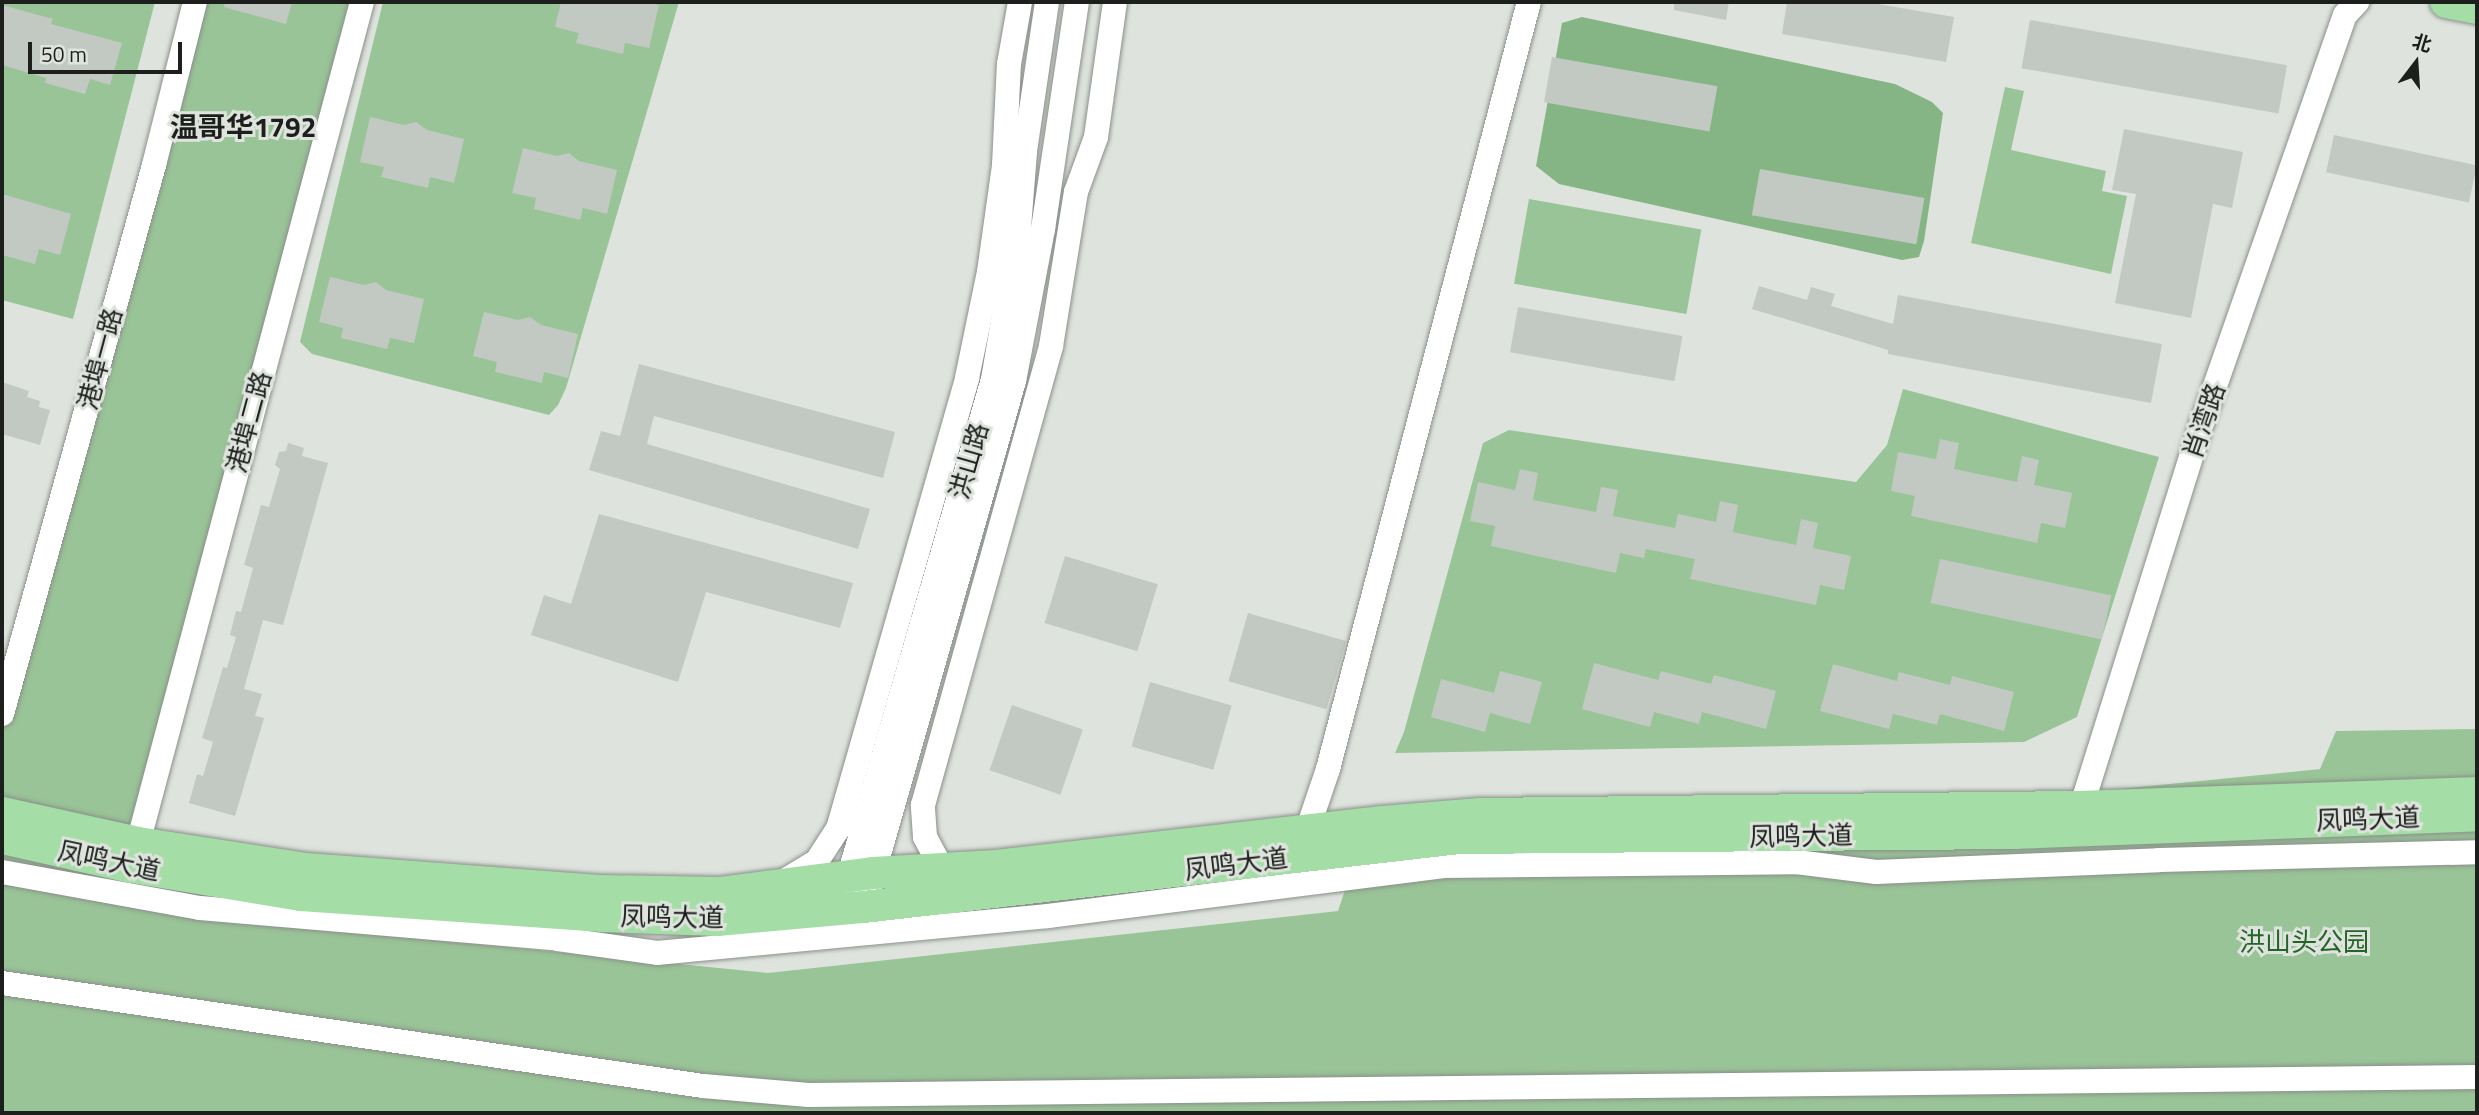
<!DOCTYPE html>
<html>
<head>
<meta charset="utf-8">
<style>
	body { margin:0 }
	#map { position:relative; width:2479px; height:1115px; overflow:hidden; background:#dee4dd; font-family:"Titillium Web","Noto Sans SC",sans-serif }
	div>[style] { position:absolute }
	.green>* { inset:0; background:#99c497; transform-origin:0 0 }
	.forest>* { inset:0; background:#86b585 }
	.building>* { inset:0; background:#c2c9c2; transform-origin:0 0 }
	.roads { filter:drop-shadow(0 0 2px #8a908a) drop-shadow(0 0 2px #8a908a) }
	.minor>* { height:24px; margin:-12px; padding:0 12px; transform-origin:12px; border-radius:12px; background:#fff }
	.major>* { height:32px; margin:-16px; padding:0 16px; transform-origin:16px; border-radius:16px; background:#a5dda6 }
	span { translate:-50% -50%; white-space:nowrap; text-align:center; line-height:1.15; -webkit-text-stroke:6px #dee4dd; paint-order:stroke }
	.street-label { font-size:26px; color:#1d1f1d }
	.park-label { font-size:26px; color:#246527 }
	.neighbourhood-label { font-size:28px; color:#1d1f1d; font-weight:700 }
	.frame { position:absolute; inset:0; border:4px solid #1d1f1d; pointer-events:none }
	.north { position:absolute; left:2381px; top:28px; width:70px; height:70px; -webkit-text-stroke:5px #dee4dd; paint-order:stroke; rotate:17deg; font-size:19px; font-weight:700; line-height:28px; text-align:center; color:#1d1f1d }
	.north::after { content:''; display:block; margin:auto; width:24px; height:32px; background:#1d1f1d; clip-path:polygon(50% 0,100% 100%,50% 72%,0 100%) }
	.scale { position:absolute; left:28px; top:42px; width:154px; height:32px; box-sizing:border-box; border:4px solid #1d1f1d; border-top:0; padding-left:9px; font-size:21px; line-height:24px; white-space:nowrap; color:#1d1f1d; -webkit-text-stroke:5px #dee4dd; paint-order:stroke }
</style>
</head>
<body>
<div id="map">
	<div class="green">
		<div style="clip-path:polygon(2px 2px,155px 2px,73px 319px,2px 300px)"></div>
		<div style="clip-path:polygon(195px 2px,362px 2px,138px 843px,2px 813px,2px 714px)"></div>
		<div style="clip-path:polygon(383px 2px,679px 2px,566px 388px,558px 405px,549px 415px,312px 354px,300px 342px)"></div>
		<div style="clip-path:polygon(2005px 87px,2024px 91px,2011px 150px,2106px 171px,2102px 191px,2127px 196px,2111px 274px,1971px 243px)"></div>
		<div style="left:1529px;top:199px;width:175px;height:86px;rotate:10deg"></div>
		<div style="clip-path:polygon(1903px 389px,2159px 457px,2077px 717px,2024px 742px,1395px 753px,1404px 732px,1483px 443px,1509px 430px,1856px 482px,1887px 445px)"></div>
		<div style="clip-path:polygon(2477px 729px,2477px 1113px,2px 1113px,2px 828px,418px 938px,768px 973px,1338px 911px,1358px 851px,2119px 789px,2320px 769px,2336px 731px)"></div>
	</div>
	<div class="forest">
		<div style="clip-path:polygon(1582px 17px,1895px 84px,1932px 102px,1943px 113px,1924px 241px,1919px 257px,1902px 260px,1559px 184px,1536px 166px,1562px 23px)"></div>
	</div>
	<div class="building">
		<div style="clip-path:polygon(225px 2px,292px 2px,286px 24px,224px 7px)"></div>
		<div style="clip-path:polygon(561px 2px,647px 2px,659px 5px,649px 48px,625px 43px,623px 54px,576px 43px,579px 33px,555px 27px)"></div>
		<div style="clip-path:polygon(1674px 2px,1729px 2px,1726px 20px,1674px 10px)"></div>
		<div style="clip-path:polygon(1787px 2px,1866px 2px,1954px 17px,1946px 62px,1782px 34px)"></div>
		<div style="clip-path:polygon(2px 5px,53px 19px,51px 24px,122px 43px,110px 85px,90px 79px,85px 94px,45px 83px,46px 78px,2px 65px)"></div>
		<div style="left:2030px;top:20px;width:261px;height:49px;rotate:10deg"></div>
		<div style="left:1552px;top:57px;width:168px;height:46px;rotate:10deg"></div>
		<div style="clip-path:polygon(370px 117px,404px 125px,416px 122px,427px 130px,464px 139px,454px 183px,430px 177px,428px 188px,381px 177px,384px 167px,360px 162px)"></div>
		<div style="clip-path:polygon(2124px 129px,2243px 152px,2232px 208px,2213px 204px,2191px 318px,2115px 303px,2136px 194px,2112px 190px)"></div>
		<div style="left:2334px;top:135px;width:146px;height:38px;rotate:12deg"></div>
		<div style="clip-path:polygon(523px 148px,557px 156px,569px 153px,579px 161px,617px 170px,607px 214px,583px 208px,580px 220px,534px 209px,536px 198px,512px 193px)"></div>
		<div style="left:1760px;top:169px;width:167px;height:47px;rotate:10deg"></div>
		<div style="clip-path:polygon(2px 194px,71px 214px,60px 255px,39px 249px,35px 264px,2px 255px)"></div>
		<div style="clip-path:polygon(330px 277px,364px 285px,376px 282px,386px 290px,424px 299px,414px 343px,390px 338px,387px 349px,341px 338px,343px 328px,319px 322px)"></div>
		<div style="clip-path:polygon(1759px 286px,1807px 300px,1811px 287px,1835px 294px,1831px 306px,1893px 324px,1898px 295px,2162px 344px,2151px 403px,1888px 354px,1888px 350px,1752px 309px)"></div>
		<div style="left:1518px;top:307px;width:167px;height:46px;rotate:10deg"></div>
		<div style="clip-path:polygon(484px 312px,518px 320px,530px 317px,541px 325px,578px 334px,568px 378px,544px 372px,542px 383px,495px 372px,497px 362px,473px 356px)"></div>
		<div style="clip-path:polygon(639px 364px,895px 432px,883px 478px,654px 416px,647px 444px,870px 509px,858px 549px,589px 470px,601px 431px,620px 436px)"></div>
		<div style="clip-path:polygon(2px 382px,29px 391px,27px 397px,40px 401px,39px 407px,50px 410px,40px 445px,2px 434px)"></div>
		<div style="clip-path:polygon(1940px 439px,1959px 443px,1954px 469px,2017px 482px,2022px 456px,2039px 460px,2034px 485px,2072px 493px,2065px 528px,2041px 523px,2037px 543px,1911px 516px,1915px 496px,1891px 491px,1898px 452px,1936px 459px)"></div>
		<div style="clip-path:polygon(288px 443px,304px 448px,302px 456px,328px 463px,283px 625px,263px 620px,244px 689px,262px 694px,255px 716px,264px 718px,235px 816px,189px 803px,197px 774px,203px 776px,213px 742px,202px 738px,223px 667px,227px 668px,236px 637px,230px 635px,236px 611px,241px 612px,253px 568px,244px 565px,261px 505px,269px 507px,280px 469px,275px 465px,279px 452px,286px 451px)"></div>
		<div style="clip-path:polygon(1520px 469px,1538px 473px,1533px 500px,1596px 512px,1601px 487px,1618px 490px,1613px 516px,1675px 528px,1678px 514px,1716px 522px,1720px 501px,1738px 505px,1733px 532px,1796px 545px,1801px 519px,1818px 523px,1813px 548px,1851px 556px,1844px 590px,1820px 585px,1816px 605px,1690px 579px,1695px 559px,1646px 549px,1644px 558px,1620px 553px,1616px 573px,1491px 546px,1495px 526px,1470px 521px,1478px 482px,1515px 490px)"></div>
		<div style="clip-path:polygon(599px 514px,853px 583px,840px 628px,706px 592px,678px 682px,531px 635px,544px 595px,571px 604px)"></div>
		<div style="left:1065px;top:556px;width:97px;height:70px;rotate:17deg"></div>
		<div style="left:1940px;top:559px;width:175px;height:45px;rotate:12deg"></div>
		<div style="left:1248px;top:613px;width:102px;height:71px;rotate:16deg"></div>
		<div style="clip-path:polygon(1594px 663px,1658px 680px,1661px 671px,1711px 684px,1714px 675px,1776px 691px,1766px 729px,1702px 712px,1699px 724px,1654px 712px,1650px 727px,1582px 709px)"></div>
		<div style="clip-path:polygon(1833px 664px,1897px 681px,1899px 672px,1950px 685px,1952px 676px,2014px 692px,2004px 731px,1940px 714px,1937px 725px,1893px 714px,1889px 729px,1820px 711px)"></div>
		<div style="clip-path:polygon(1500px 671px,1542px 682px,1530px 724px,1490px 713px,1485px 732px,1431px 717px,1441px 679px,1494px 693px)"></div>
		<div style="left:1150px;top:682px;width:85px;height:67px;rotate:16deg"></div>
		<div style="left:1012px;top:705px;width:75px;height:69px;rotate:19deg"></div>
	</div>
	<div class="roads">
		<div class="minor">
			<div style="left:2px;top:714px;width:570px;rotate:-74.52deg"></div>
			<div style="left:154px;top:165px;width:168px;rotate:-75.9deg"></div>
			<div style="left:2076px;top:824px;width:420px;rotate:-72.6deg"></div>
			<div style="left:2202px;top:423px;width:432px;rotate:-70.7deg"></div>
			<div style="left:2345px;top:15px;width:18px;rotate:-47deg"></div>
			<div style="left:1307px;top:831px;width:65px;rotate:-71.3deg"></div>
			<div style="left:1328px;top:769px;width:793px;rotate:-75.32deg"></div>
			<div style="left:138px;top:843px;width:870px;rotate:-75.09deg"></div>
			<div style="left:942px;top:869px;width:36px;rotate:-118deg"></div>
			<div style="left:925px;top:837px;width:32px;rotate:-94deg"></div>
			<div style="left:923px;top:805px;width:477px;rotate:-74.4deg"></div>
			<div style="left:1051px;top:346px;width:156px;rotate:-80.8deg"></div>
			<div style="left:1076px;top:192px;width:59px;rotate:-70deg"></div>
			<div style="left:1096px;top:137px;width:136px;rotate:-82deg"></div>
			<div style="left:2px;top:872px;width:201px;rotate:10.3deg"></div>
			<div style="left:200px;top:908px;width:359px;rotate:4.9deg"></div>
			<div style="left:558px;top:939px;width:100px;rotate:8deg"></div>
			<div style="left:657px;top:953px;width:393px;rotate:-5.4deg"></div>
			<div style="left:1048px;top:916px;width:397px;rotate:-7.2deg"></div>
			<div style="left:1442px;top:866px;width:354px;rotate:-0.6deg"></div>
			<div style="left:1796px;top:862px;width:81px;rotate:7.1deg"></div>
			<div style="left:1876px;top:872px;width:283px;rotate:-2.4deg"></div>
			<div style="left:2159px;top:860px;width:318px;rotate:-1.4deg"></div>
			<div style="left:781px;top:883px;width:42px;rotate:-31.4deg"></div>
			<div style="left:817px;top:861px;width:38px;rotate:-57deg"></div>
			<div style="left:838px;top:829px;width:469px;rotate:-74deg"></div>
			<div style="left:967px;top:378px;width:108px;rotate:-78.3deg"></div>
			<div style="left:989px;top:272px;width:108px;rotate:-82deg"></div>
			<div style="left:1004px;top:165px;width:101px;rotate:-87.2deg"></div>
			<div style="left:1009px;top:64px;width:63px;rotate:-79.9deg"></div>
			<div style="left:844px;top:893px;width:535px;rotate:-73.83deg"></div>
			<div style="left:993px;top:379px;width:153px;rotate:-80.2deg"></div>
			<div style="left:1019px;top:228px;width:77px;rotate:-85.5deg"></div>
			<div style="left:1025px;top:151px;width:151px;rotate:-81.6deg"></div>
			<div style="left:864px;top:907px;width:547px;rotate:-74.08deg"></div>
			<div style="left:1014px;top:381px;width:155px;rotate:-79.2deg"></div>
			<div style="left:1043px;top:229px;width:230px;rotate:-81.5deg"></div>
			<div style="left:2px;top:983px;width:709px;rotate:8.36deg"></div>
			<div style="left:703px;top:1086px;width:106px;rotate:4.9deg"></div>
			<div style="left:809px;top:1095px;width:1668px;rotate:-0.62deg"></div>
		</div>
		<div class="major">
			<div style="left:2446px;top:2px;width:32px;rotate:11deg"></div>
			<div style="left:2px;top:813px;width:139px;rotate:12.4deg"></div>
			<div style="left:138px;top:843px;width:170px;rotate:8.8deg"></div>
			<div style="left:306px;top:869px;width:297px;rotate:4.3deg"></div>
			<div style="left:602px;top:891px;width:117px;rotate:1deg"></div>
			<div style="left:719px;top:893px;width:155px;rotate:-7.4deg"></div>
			<div style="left:873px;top:873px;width:123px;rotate:-3.3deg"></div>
			<div style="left:996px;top:866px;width:389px;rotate:-6.5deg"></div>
			<div style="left:1383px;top:822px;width:97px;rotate:-4.7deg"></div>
			<div style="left:1480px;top:814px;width:600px;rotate:-0.67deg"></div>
			<div style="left:2080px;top:807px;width:397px;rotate:-2deg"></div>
			<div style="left:2px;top:838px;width:133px;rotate:12.6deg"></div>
			<div style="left:132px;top:867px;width:171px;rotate:9.4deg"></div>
			<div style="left:301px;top:895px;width:303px;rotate:4deg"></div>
			<div style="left:603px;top:916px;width:114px;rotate:2deg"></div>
			<div style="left:717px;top:920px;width:148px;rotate:-5.1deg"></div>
			<div style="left:864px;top:907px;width:599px;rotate:-6.61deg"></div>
			<div style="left:1459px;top:838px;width:556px;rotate:-0.52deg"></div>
			<div style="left:2015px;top:833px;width:462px;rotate:-2.2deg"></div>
		</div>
	</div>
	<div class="street-label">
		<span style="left:100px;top:359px;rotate:-75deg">港埠一路</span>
		<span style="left:2204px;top:421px;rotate:-71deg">肖湾路</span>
		<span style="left:249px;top:422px;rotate:-75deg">港埠二路</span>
		<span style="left:969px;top:461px;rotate:-74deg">洪山路</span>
		<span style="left:2368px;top:819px;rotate:-2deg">凤鸣大道</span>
		<span style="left:1801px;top:836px;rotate:-1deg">凤鸣大道</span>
		<span style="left:109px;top:861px;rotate:12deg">凤鸣大道</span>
		<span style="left:1236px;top:864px;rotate:-7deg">凤鸣大道</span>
		<span style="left:672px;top:917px;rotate:1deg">凤鸣大道</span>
	</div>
	<div class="park-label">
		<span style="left:2304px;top:942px">洪山头公园</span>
	</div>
	<div class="neighbourhood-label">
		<span style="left:243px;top:127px">温哥华1792</span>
	</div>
	<div class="frame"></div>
	<div class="north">北</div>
	<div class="scale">50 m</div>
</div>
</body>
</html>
